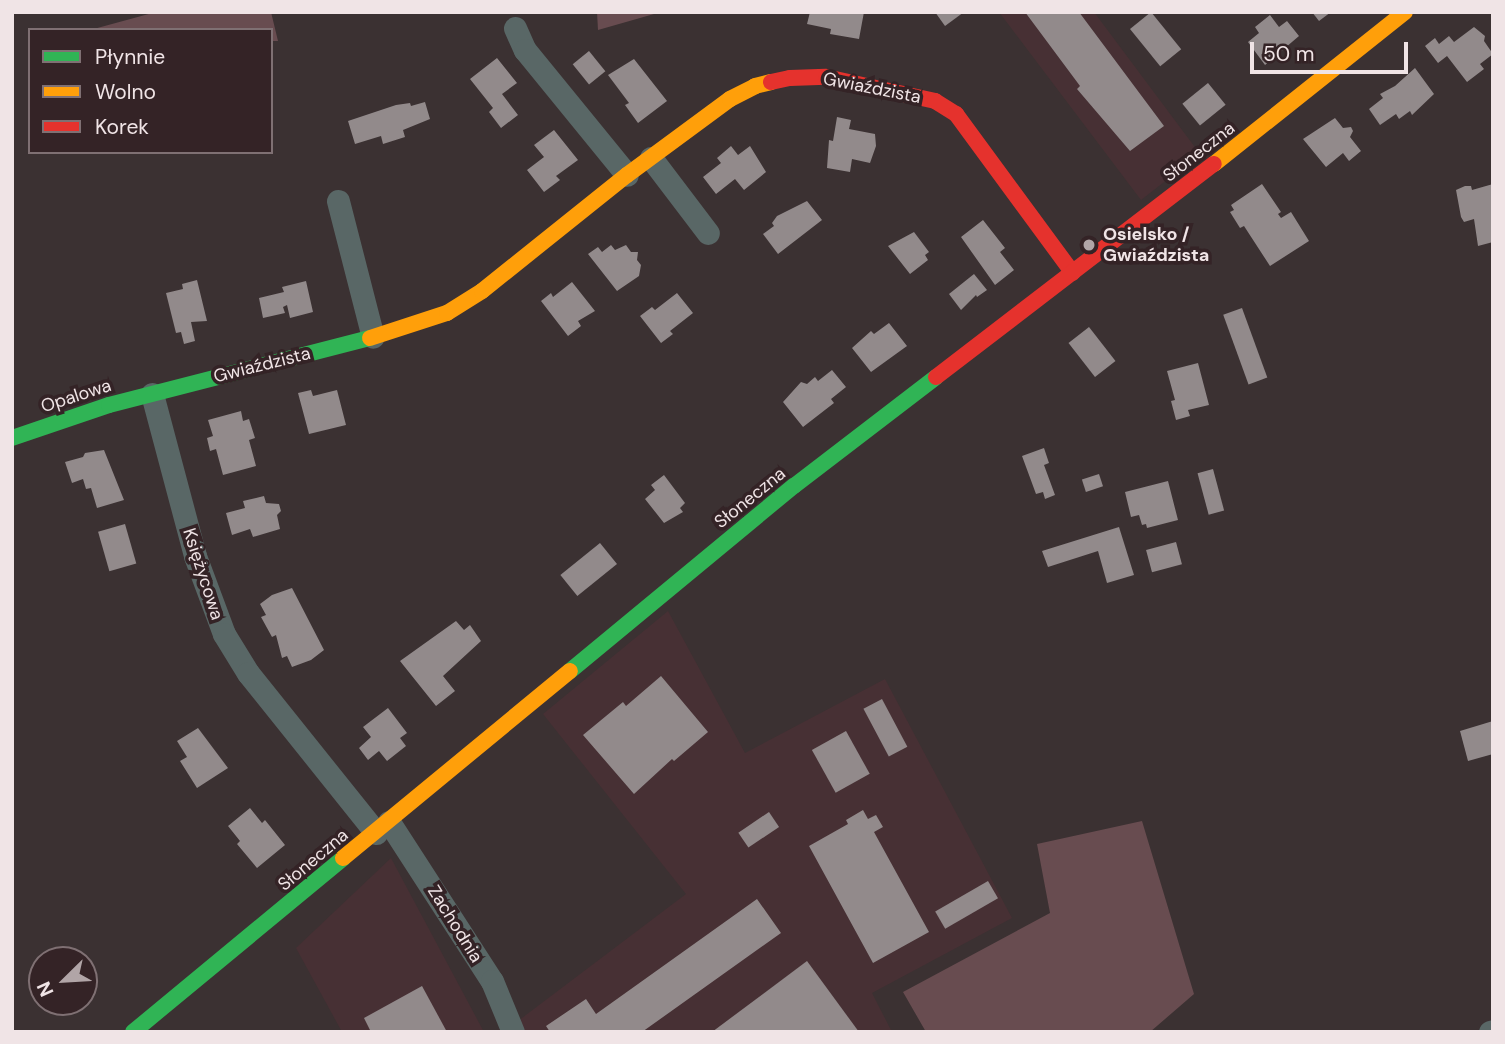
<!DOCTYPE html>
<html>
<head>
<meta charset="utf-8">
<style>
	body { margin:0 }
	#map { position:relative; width:1505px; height:1044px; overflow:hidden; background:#3b3132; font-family:"DM Sans",sans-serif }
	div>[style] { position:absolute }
	.built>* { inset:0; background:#473034 }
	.green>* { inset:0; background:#684c50 }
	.building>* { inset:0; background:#928a8b; transform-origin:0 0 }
	.street>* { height:23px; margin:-11.5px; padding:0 11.5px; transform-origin:11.5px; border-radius:11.5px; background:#596766 }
	.fast>* { height:16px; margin:-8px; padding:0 8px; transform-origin:8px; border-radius:8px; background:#30b455 }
	.slow>* { height:16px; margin:-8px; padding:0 8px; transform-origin:8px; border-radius:8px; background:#ff9f0a }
	.jam>* { height:16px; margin:-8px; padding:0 8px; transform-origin:8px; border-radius:8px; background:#e5322d }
	.dots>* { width:19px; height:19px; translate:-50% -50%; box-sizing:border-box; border:4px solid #342326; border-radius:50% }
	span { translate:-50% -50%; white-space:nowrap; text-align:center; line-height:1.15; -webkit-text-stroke:7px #342326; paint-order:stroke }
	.street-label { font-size:18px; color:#f0e4e6 }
	.poi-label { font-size:18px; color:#f0e4e6; font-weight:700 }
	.left { translate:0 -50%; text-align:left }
	.frame { position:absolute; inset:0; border:14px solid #f0e4e6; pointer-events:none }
	.legend { position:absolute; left:28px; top:28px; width:245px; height:126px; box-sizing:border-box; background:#342326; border:2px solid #7f7073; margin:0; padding:9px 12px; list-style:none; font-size:21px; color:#f0e4e6 }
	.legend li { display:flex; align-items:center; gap:14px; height:35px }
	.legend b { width:35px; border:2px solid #7f7073 }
	.north { position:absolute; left:28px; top:946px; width:70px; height:70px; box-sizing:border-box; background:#342326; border:2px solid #7f7073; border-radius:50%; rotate:246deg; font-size:19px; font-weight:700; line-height:28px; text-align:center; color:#f0e4e6 }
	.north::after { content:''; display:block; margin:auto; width:24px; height:32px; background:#b1a5a7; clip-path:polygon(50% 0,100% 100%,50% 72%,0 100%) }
	.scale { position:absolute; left:1250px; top:42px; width:158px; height:32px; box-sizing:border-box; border:4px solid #f0e4e6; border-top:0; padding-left:9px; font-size:21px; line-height:24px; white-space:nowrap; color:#f0e4e6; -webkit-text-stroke:5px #342326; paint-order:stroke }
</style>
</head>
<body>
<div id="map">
	<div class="built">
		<div style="clip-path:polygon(999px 12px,1094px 12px,1200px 154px,1141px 200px)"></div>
		<div style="clip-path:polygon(668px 611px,745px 753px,885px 679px,1012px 918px,872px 993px,892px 1032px,524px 1032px,518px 1021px,686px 894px,543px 714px)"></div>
		<div style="clip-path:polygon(391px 858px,484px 1032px,342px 1032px,296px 948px)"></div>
	</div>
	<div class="green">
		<div style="clip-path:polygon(156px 12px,271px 12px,278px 41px,271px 41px,271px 30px,90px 30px)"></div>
		<div style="clip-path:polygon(597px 12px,661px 12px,598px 30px)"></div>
		<div style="clip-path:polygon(1142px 821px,1194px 994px,1150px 1032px,926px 1032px,903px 992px,1050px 913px,1037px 844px)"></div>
	</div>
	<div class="building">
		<div style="clip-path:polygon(810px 12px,864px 12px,859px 39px,830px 34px,831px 29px,807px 24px)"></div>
		<div style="clip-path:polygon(935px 12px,964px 12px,945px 26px)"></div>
		<div style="clip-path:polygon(1025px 12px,1079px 12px,1164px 126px,1130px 151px,1077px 89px,1080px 86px)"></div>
		<div style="left:1151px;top:12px;width:48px;height:27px;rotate:51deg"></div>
		<div style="clip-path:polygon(1312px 12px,1331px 12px,1319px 21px)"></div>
		<div style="clip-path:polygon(1270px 15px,1279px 27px,1287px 21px,1299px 36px,1265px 65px,1248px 42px,1259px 33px,1255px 27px)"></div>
		<div style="clip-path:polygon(1474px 27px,1485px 36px,1484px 41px,1493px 54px,1480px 64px,1484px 69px,1467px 82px,1447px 56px,1438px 63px,1425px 46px,1435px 38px,1439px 44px,1449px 36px,1454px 42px)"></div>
		<div style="left:589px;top:51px;width:26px;height:21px;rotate:51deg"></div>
		<div style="clip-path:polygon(497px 58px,517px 83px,502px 94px,518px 115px,501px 128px,489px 112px,493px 108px,470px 79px)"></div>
		<div style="clip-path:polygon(634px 59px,667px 101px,638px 123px,625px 105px,629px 103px,608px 75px)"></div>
		<div style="clip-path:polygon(1415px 68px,1434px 94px,1412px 115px,1410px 111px,1399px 119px,1396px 114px,1380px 125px,1369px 109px,1383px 98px,1380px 94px,1395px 86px)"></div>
		<div style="left:1208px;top:83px;width:28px;height:33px;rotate:51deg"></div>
		<div style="clip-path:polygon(425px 102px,430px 119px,403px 130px,405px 137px,383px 144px,381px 136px,355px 144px,348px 121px,396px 105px,410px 103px,411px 106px)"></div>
		<div style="clip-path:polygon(837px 117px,851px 120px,849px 129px,875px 134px,876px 146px,870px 163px,852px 159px,850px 172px,827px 168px,829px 140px,833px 141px)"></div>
		<div style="clip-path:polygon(1335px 118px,1343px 128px,1351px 127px,1353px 131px,1350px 137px,1361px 151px,1349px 161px,1343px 153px,1326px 167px,1303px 139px)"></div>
		<div style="clip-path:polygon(554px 130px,578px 160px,556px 176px,560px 180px,544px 192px,527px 170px,544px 157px,534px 145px)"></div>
		<div style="clip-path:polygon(731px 146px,738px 155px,750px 146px,766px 172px,744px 190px,735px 179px,716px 194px,703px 177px,721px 163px,717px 158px)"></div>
		<div style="clip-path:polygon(1262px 184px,1281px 212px,1278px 214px,1281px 218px,1291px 212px,1309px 241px,1270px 266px,1244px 226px,1240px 228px,1230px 212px,1234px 210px,1231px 205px)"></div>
		<div style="clip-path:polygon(1493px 184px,1493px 242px,1478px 246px,1474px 219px,1464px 222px,1461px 217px,1456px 190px,1465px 186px,1471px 186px,1472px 190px)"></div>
		<div style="clip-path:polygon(807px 201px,822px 220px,778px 254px,763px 234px,774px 226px,772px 223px,777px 216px)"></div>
		<div style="clip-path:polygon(983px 220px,1005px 248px,1000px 252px,1014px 270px,995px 285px,961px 237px)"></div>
		<div style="clip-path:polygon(914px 232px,929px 252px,925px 255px,928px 260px,910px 274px,888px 246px)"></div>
		<div style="clip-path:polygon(611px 245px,615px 250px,626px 245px,631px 252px,638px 252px,637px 260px,641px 265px,639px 276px,617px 291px,588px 254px,598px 247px,602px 252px)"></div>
		<div style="clip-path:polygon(974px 274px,987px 290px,977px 297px,976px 295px,961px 310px,949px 294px)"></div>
		<div style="clip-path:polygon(197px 280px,207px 321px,191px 322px,195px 341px,184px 344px,181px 332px,176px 333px,166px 293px,183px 289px,182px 284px)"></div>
		<div style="clip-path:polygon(306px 281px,313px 312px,290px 318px,287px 305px,283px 307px,285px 313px,263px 318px,259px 298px,284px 292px,282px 287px)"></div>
		<div style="clip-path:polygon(572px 282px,595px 311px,578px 321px,581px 326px,568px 336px,541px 301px,551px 293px,553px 297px)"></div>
		<div style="clip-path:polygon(677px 293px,693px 313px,670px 331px,673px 334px,661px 343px,640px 316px,652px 307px,655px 310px)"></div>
		<div style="left:1242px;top:308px;width:74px;height:20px;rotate:70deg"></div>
		<div style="clip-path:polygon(889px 323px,907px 346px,871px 372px,852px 348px,871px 331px,874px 334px)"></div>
		<div style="left:1089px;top:327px;width:43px;height:26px;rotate:52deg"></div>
		<div style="clip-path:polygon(1198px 363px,1209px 405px,1188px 410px,1190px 416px,1176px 420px,1171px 401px,1175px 400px,1167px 371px)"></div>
		<div style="clip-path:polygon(832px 370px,846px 387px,831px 399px,834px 403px,803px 427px,783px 402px,801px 382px,807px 384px,815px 377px,818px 381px)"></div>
		<div style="clip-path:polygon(311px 390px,313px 396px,337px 390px,346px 425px,309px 434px,298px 393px)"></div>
		<div style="clip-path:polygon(241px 411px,243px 421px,249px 419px,255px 438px,249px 440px,256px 466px,223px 475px,216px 449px,210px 451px,207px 438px,213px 436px,208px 420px)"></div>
		<div style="clip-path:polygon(1044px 448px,1049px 463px,1044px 465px,1055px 495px,1045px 499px,1043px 492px,1036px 494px,1022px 456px)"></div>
		<div style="clip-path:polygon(104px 450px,124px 500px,97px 508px,91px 488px,86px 489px,83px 479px,72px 483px,65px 462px,83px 457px,85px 453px)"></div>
		<div style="left:1213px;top:469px;width:43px;height:16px;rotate:75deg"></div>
		<div style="left:1099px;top:474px;width:13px;height:18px;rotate:72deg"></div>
		<div style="clip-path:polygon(664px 475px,685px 503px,680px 508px,683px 512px,664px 523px,645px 499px,655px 490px,651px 485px)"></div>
		<div style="clip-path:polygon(1168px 481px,1178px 520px,1147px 528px,1146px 524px,1142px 525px,1139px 515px,1131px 517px,1125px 492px)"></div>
		<div style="clip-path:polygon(264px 496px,266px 503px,279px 504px,281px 511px,277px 515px,280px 529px,253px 537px,250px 529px,232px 535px,226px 513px,245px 508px,243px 501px)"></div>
		<div style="left:125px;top:524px;width:41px;height:28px;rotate:74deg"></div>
		<div style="clip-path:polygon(1119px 527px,1134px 575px,1107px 583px,1098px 551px,1048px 567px,1042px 551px)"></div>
		<div style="left:1176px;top:542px;width:23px;height:31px;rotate:75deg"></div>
		<div style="left:600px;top:543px;width:27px;height:51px;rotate:51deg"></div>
		<div style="clip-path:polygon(292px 588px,324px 650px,311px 660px,292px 667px,287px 656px,282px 658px,276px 635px,272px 637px,261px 617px,266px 615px,260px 604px,272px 595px)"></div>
		<div style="clip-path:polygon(456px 621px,464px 630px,470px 625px,481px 641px,443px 676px,455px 691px,436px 706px,400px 661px)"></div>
		<div style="clip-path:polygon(661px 676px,708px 732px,674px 761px,672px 759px,634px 794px,583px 735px,623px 702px,626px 706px)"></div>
		<div style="left:882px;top:699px;width:54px;height:21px;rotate:62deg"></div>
		<div style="clip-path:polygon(388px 708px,407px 733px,400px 738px,406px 746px,387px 761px,379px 751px,368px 760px,359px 748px,371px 737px,363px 727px)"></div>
		<div style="clip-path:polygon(1493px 721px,1493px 754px,1468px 761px,1460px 731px)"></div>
		<div style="clip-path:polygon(198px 728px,228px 768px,197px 788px,180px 761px,187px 757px,177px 741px)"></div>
		<div style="left:846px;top:731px;width:49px;height:39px;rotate:61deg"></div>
		<div style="clip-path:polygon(250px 808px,262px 823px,265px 820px,285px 845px,257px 868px,237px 844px,240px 841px,228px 826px)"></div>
		<div style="clip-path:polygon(863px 810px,868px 819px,876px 815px,883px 827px,874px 832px,929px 932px,873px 963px,809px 846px,848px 824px,846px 820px)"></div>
		<div style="left:769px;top:812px;width:18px;height:37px;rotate:56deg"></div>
		<div style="left:988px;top:881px;width:20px;height:61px;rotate:60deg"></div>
		<div style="clip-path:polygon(757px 899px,781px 933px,642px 1032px,550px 1032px,546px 1026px,586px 999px,596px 1014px)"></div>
		<div style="clip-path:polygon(807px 961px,859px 1032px,712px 1032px)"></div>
		<div style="clip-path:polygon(422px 986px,447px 1032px,371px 1032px,364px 1018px)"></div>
	</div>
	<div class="street">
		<div style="left:515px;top:28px;width:24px;rotate:66deg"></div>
		<div style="left:525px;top:50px;width:161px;rotate:50.8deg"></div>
		<div style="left:651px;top:158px;width:94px;rotate:52.8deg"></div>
		<div style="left:338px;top:201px;width:140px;rotate:75.6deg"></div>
		<div style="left:152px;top:394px;width:168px;rotate:75.1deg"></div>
		<div style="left:195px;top:556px;width:83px;rotate:69.6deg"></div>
		<div style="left:224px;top:634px;width:46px;rotate:58.4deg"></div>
		<div style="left:248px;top:673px;width:205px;rotate:51.3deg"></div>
		<div style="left:389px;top:822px;width:189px;rotate:57.1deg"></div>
		<div style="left:492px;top:981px;width:55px;rotate:67.6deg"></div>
		<div style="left:1490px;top:1032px;width:3px;rotate:-18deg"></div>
	</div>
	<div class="fast">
		<div style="left:12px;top:438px;width:102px;rotate:-18.8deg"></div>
		<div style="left:109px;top:405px;width:269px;rotate:-14.4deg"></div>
		<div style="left:570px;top:671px;width:291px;rotate:-39.6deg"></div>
		<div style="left:794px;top:486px;width:179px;rotate:-37.5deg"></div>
		<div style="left:133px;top:1032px;width:273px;rotate:-39.6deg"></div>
	</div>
	<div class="slow">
		<div style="left:1214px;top:164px;width:244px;rotate:-38.5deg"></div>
		<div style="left:370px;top:338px;width:81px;rotate:-18deg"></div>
		<div style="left:447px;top:313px;width:41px;rotate:-32.2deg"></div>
		<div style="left:482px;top:291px;width:186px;rotate:-38.7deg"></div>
		<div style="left:627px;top:175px;width:128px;rotate:-36.4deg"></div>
		<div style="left:730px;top:99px;width:28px;rotate:-27deg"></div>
		<div style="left:755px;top:86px;width:16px;rotate:-14deg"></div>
		<div style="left:343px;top:858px;width:294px;rotate:-39.5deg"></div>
	</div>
	<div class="jam">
		<div style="left:771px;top:82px;width:19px;rotate:-12deg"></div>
		<div style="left:790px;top:78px;width:36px;rotate:-2deg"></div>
		<div style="left:826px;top:77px;width:112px;rotate:12.4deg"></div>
		<div style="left:935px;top:101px;width:25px;rotate:32deg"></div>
		<div style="left:956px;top:114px;width:197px;rotate:53.7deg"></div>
		<div style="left:936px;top:377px;width:350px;rotate:-37.5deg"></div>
	</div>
	<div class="dots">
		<div style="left:1089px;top:245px;background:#b1a5a7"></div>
	</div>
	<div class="street-label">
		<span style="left:872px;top:88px;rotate:11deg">Gwiaździsta</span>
		<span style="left:1199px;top:152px;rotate:-38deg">Słoneczna</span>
		<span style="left:262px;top:365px;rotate:-14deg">Gwiaździsta</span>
		<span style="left:76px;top:396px;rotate:-18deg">Opalowa</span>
		<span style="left:750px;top:498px;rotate:-39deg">Słoneczna</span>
		<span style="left:203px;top:574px;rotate:72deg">Księżycowa</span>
		<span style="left:313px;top:860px;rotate:-40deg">Słoneczna</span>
		<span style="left:455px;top:924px;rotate:58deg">Zachodnia</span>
	</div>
	<div class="poi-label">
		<span class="left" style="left:1103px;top:245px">Osielsko /<br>Gwiaździsta</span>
	</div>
	<div class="frame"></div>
	<ul class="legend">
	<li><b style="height:9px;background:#30b455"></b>Płynnie</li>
	<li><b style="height:9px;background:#ff9f0a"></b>Wolno</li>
	<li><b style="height:9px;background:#e5322d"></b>Korek</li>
	</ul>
	<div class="north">N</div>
	<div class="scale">50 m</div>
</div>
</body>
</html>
